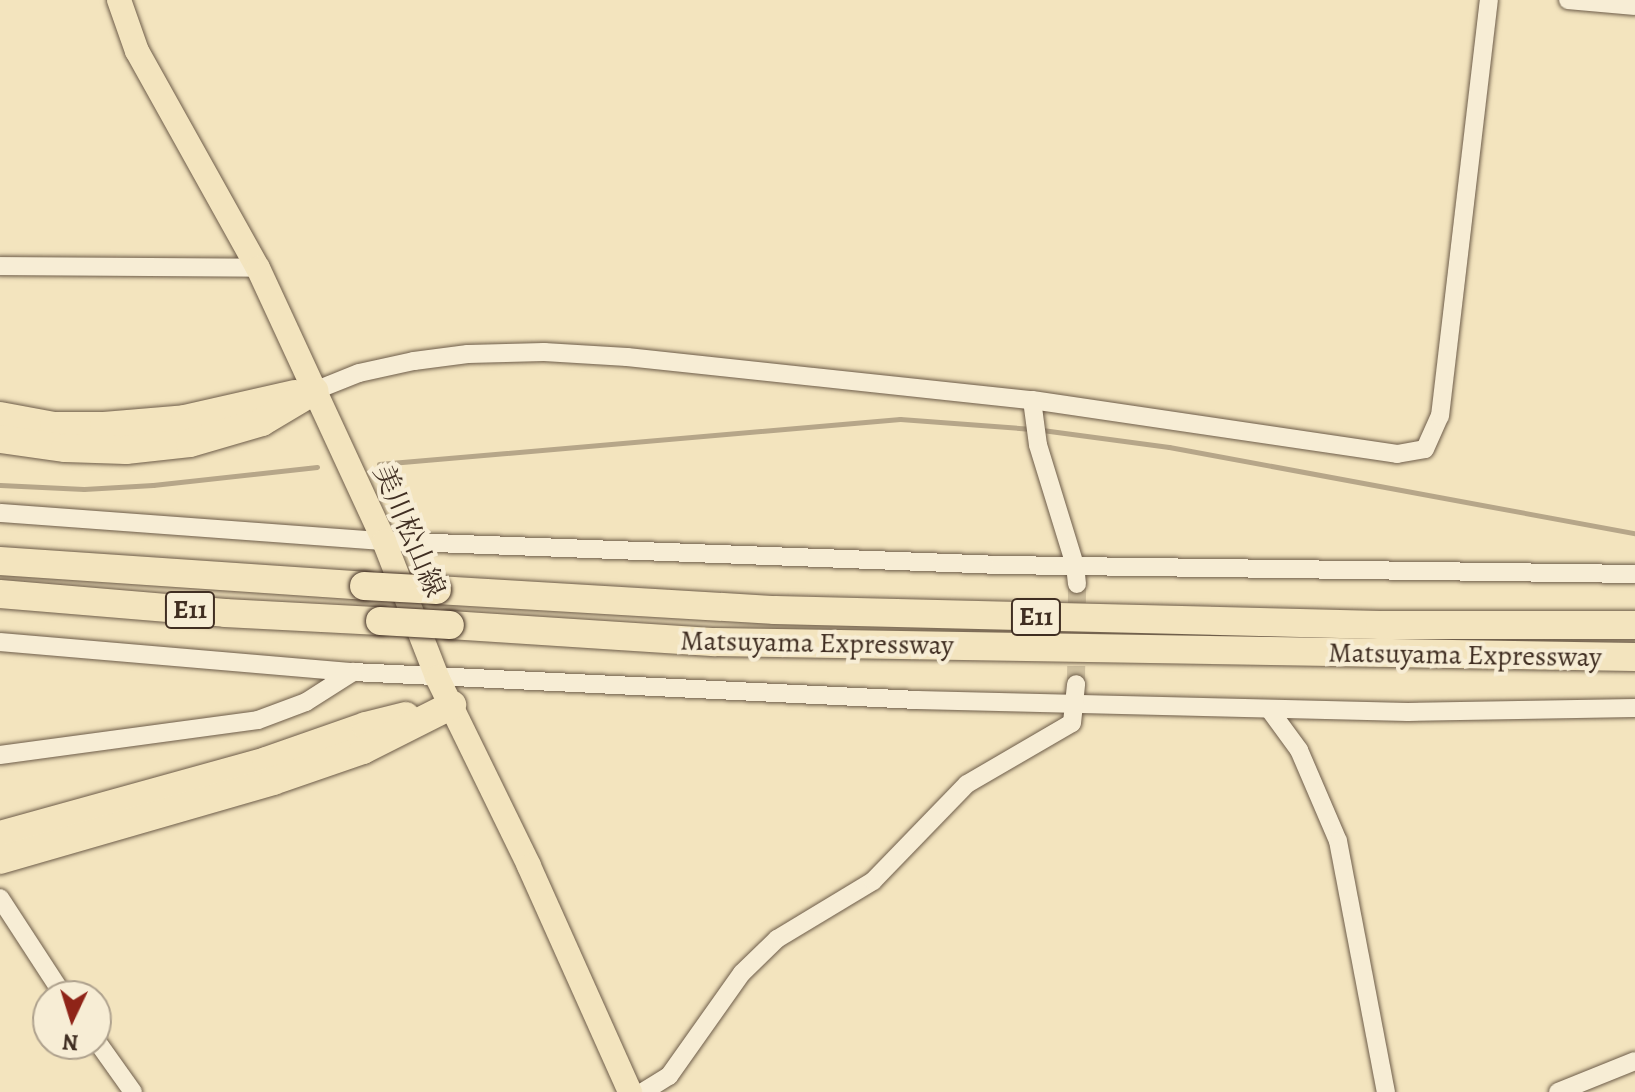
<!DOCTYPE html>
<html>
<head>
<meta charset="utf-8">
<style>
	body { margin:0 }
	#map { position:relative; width:1635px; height:1092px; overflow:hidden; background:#f3e4be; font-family:Alegreya,"Noto Serif JP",serif }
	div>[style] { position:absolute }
	.stream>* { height:5px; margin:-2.5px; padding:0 2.5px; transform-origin:2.5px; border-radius:2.5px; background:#b6a689 }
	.minor-tunnel>* { height:18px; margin-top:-9px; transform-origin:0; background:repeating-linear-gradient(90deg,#cfc09f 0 18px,transparent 0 27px) }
	.roads { filter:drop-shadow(0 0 2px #6d5c49) drop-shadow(0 0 2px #6d5c49) }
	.minor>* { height:18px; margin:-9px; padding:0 9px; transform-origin:9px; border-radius:9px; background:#f7edd5 }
	.major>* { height:24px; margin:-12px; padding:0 12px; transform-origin:12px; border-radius:12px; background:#f3e4be }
	.highway>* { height:28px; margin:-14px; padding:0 14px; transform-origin:14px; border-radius:14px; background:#f3e4be }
	.bridges { filter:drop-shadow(0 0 2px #402e22) drop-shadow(0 0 2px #402e22) }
	.highway-bridge>* { height:28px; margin:-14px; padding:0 14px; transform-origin:14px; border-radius:14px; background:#f3e4be }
	span { translate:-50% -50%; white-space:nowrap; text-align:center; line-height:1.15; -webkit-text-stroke:8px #f7edd5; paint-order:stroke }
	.shield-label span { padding:2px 6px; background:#f7edd5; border:2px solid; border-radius:6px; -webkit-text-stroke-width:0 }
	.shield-label { font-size:26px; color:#402e22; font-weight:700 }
	.street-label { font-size:28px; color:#402e22 }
	.north { position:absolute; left:32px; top:980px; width:80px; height:80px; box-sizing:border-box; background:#f7edd5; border:2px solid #aea18d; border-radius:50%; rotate:184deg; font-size:22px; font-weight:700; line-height:32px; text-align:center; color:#402e22 }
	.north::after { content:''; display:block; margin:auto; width:28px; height:36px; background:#8f2418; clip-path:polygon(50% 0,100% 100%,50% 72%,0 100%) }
</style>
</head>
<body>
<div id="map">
	<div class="stream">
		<div style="left:1042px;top:430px;width:128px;rotate:7.6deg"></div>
		<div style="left:1169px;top:447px;width:474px;rotate:10.5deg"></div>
		<div style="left:379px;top:464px;width:523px;rotate:-4.94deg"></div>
		<div style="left:900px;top:419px;width:132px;rotate:4.3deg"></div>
		<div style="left:0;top:485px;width:84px;rotate:2.7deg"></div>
		<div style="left:84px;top:489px;width:69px;rotate:-3.3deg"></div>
		<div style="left:153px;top:485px;width:165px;rotate:-6.3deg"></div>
	</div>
	<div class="minor-tunnel">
		<div style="left:1076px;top:684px;width:100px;rotate:-89.4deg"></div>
	</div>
	<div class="roads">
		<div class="minor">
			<div style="left:1568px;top:0;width:67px;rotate:5.1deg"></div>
			<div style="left:0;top:266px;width:258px;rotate:0.4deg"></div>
			<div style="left:314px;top:391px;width:48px;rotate:-21.8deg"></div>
			<div style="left:359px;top:373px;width:56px;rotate:-12.3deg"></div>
			<div style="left:414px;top:361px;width:54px;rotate:-7.4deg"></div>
			<div style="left:468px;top:354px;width:76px;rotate:-1.5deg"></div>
			<div style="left:544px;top:352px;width:83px;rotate:3.4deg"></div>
			<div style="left:627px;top:357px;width:407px;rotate:6.1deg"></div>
			<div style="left:1032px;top:400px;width:369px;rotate:8.4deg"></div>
			<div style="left:1397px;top:454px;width:28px;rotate:-10deg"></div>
			<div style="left:1425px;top:449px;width:36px;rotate:-66deg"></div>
			<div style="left:1440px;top:416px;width:419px;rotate:-83.3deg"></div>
			<div style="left:1032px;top:400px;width:45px;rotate:82.4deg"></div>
			<div style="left:1038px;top:445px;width:126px;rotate:72.9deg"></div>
			<div style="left:1075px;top:565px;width:19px;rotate:84deg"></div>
			<div style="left:0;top:513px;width:385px;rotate:4.2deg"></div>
			<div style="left:384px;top:541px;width:616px;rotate:2.23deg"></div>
			<div style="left:1000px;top:565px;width:635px;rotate:0.81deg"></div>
			<div style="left:0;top:642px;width:354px;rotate:4.9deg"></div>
			<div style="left:353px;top:672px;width:565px;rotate:2.84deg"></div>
			<div style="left:917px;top:700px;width:491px;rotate:1.4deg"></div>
			<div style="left:1408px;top:712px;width:227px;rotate:-1deg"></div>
			<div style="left:1269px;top:709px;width:51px;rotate:53.8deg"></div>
			<div style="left:1299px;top:750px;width:99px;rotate:66.8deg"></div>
			<div style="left:1338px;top:841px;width:256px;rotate:79.2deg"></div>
			<div style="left:0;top:755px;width:260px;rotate:-7.7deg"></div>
			<div style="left:258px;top:720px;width:51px;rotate:-20.6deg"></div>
			<div style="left:306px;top:702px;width:56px;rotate:-32.6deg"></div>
			<div style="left:0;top:898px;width:117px;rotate:56.9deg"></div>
			<div style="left:96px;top:1040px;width:64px;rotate:54.6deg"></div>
			<div style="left:643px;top:1092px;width:31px;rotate:-32deg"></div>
			<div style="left:669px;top:1076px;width:126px;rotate:-54.7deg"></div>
			<div style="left:742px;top:973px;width:49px;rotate:-44.2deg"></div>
			<div style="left:777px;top:939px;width:112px;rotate:-31.1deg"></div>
			<div style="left:873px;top:881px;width:135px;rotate:-45.9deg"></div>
			<div style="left:967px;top:784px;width:121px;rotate:-30.2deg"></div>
			<div style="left:1072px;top:723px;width:39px;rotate:-84deg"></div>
			<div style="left:1558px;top:1092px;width:83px;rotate:-21.9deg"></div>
		</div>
		<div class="major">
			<div style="left:119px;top:0;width:54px;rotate:70.6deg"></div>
			<div style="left:137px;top:51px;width:248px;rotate:60.9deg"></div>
			<div style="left:258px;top:268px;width:301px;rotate:65.2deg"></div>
			<div style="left:384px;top:541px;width:146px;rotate:68.7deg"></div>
			<div style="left:437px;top:677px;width:210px;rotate:64deg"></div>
			<div style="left:529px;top:866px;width:248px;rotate:65.9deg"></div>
		</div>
		<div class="highway">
			<div style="left:0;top:416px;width:55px;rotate:10.5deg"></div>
			<div style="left:54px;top:426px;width:50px"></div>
			<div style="left:104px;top:426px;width:81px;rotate:-4.9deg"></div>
			<div style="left:185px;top:419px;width:113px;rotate:-12.8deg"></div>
			<div style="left:0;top:439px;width:66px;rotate:7.9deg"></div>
			<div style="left:65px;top:448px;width:61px;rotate:1.9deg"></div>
			<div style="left:126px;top:450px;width:64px;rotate:-6.2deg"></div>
			<div style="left:190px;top:443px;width:75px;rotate:-16.3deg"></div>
			<div style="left:262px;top:422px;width:61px;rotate:-30.8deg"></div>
			<div style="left:0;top:561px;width:365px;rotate:3.9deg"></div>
			<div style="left:437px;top:590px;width:339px;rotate:3.4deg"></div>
			<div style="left:775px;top:610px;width:605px;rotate:1.42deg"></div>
			<div style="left:1380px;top:625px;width:255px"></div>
			<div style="left:0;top:594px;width:226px;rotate:4.8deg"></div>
			<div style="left:225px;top:613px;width:155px;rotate:3deg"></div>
			<div style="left:450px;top:625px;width:266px;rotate:3.7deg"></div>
			<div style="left:715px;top:642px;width:920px;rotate:0.93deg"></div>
			<div style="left:0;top:835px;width:276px;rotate:-15.5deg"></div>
			<div style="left:266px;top:761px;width:106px;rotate:-19.3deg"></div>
			<div style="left:366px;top:726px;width:41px;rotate:-14deg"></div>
			<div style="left:0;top:860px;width:284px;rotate:-16.1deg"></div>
			<div style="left:273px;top:781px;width:95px;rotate:-19deg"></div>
			<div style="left:363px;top:750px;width:100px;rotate:-26.8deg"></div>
		</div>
	</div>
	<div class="bridges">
		<div class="highway-bridge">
			<div style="left:364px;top:586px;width:73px;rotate:3.1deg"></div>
			<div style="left:380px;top:621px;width:70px;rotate:3.3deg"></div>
		</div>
	</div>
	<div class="shield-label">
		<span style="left:190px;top:610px">E11</span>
		<span style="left:1036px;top:617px">E11</span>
	</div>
	<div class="street-label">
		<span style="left:409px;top:531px;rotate:67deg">美川松山線</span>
		<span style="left:817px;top:643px;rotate:1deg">Matsuyama Expressway</span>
		<span style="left:1465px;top:655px;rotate:1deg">Matsuyama Expressway</span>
	</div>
	<div class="north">N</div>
</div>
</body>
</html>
